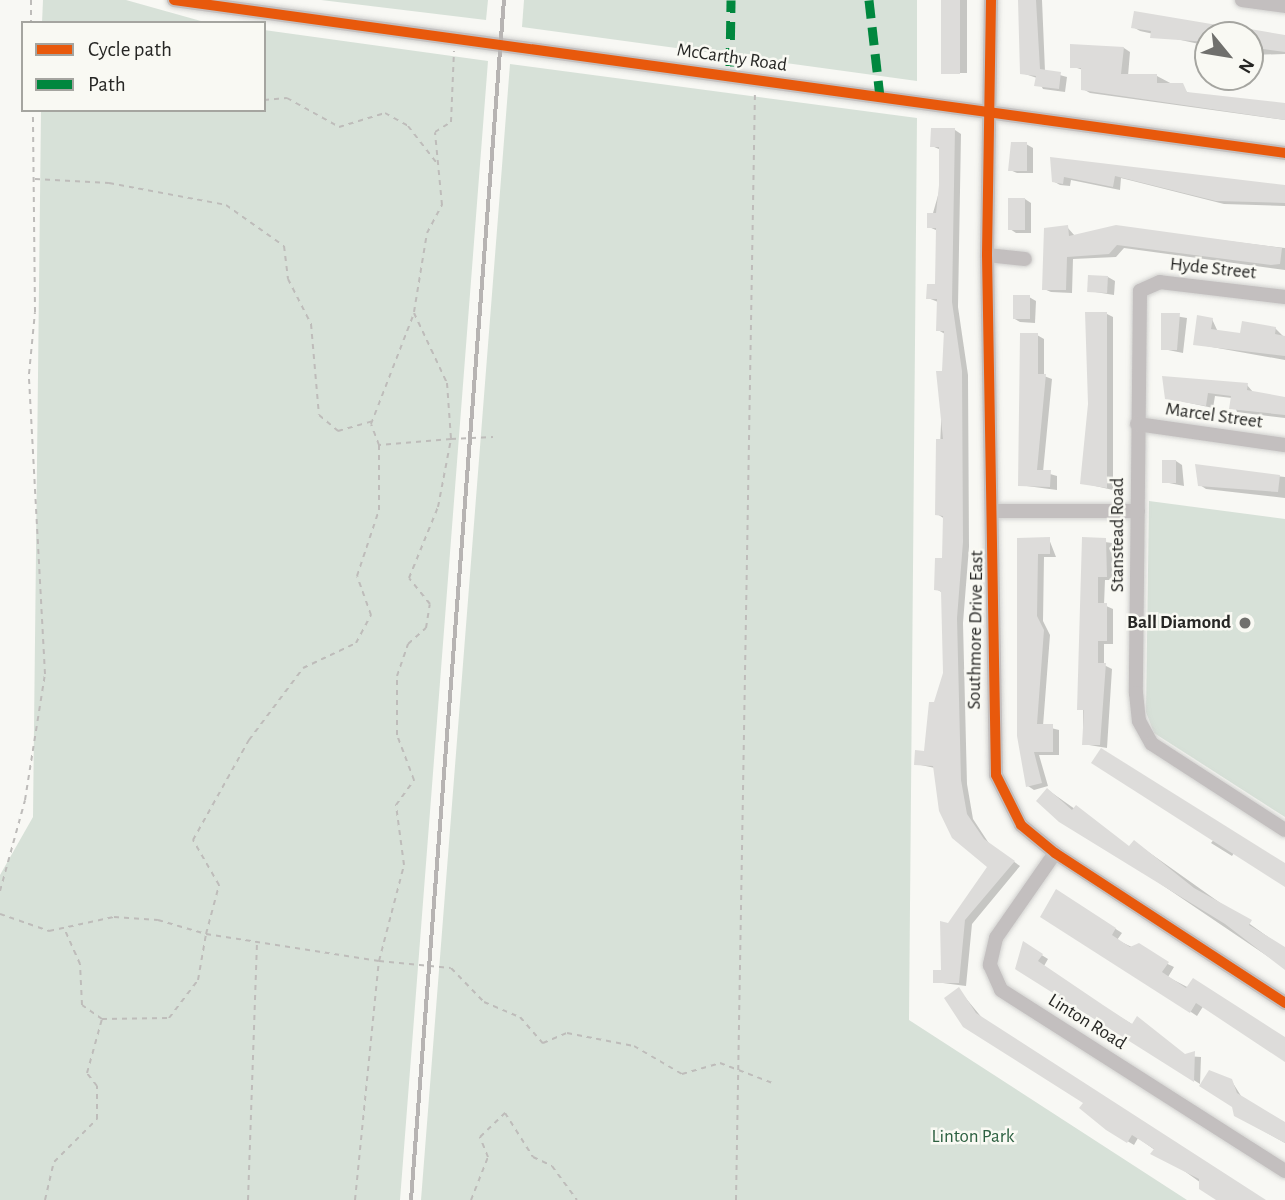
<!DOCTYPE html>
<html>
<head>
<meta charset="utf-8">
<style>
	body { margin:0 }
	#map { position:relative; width:1285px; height:1200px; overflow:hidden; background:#f8f8f4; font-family:"Alegreya Sans",sans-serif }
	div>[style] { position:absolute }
	.green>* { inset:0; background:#d7e1d8 }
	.shadow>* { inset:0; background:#0003; transform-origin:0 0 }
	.building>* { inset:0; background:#dddcda; transform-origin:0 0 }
	.path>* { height:2px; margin-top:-1px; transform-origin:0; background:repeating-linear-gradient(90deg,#bebcba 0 5px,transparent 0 10px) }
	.roads { filter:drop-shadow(0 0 2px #d1d1cf) drop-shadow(0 0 2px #d1d1cf) }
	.minor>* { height:14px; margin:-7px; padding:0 7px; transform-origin:7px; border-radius:7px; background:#c3bfbf }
	.rail>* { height:3.5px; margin:-1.75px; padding:0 1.75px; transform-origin:1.75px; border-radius:1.75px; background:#b7b4b3 }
	.quiet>* { height:9px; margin-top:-4.5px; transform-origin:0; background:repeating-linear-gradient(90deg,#00873e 0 18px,transparent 0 27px) }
	.cycleway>* { height:10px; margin:-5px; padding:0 5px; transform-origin:5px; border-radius:5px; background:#e8590c }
	.dots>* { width:19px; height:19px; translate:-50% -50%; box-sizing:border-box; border:4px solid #f9f9f3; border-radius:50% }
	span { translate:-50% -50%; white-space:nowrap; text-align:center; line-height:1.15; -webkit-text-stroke:5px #f9f9f3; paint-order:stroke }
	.street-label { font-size:19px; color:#262624 }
	.poi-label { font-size:19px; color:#262624; font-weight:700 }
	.right { translate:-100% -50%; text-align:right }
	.park-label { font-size:19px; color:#2d6041 }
	.legend { position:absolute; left:21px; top:21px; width:245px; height:91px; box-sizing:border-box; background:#f9f9f3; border:2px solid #a5a5a0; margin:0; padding:9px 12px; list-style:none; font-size:21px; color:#262624 }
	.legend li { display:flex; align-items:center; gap:14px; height:35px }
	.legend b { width:35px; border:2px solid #a5a5a0 }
	.north { position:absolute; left:1194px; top:21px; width:70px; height:70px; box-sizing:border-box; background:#f9f9f3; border:2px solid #a5a5a0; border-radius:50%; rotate:120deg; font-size:19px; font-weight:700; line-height:28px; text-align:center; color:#262624 }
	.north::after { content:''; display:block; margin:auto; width:24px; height:32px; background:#70706d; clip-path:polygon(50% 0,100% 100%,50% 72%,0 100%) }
</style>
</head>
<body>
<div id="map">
	<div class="green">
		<div style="clip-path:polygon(43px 0,126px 0,208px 23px,42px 23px)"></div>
		<div style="clip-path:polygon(321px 0,488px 0,486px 20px)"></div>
		<div style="clip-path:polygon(524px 0,917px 0,917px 81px,522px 27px)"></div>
		<div style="clip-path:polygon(264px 30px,488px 61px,400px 1200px,0 1200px,0 875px,33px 817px,41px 110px,264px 110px)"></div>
		<div style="clip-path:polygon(510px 64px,917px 118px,909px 1020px,1187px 1200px,421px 1200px)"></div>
		<div style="clip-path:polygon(1149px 501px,1285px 519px,1285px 817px,1154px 733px,1146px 712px)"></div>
	</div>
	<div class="shadow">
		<div style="left:943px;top:0;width:24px;height:73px"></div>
		<div style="clip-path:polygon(1021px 0,1042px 0,1045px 71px,1067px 77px,1065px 92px,1043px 89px,1037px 78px,1022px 73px)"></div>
		<div style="clip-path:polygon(1135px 13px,1285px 36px,1285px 54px,1250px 55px,1250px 35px,1208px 35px,1208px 46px,1140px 31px,1133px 27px)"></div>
		<div style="clip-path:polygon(1071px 46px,1124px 48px,1130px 52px,1128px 76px,1157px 76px,1191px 94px,1285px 108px,1285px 120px,1090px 93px,1083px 89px,1083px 70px,1071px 66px)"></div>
		<div style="clip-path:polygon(955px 130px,961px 134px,958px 307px,968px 375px,969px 547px,963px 623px,967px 784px,973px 819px,990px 845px,1020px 866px,972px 924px,966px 986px,935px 982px,943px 972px,949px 925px,989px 867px,935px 768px,916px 764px,926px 752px,944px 673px,943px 593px,936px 589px,944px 560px,945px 519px,937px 514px,945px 334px,938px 330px,938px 302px,928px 298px,936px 286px,938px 231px,929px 227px,941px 185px,941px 150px,932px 146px)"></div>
		<div style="clip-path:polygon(1026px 144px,1033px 148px,1033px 173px,1017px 173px,1010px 170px)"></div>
		<div style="clip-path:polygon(1052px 159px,1285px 188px,1285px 206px,1224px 204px,1121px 178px,1120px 190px,1071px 180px,1070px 186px,1060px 185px,1053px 181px)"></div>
		<div style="clip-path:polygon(1025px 199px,1031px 203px,1031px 233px,1016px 233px,1010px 229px)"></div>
		<div style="clip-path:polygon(1067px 227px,1075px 236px,1116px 227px,1285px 248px,1285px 270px,1124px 248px,1116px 257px,1073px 259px,1072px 293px,1051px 292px,1044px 289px)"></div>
		<div style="clip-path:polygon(1108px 277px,1115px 281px,1114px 295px,1089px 291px)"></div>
		<div style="clip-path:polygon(1029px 297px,1036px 301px,1035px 323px,1020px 322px,1013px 318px)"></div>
		<div style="clip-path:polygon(1107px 314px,1113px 317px,1113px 490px,1082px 483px)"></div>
		<div style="clip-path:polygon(1163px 314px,1187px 318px,1183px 353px,1163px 349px)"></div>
		<div style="clip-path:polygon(1212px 319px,1218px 332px,1242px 335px,1275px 328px,1285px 338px,1285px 360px,1195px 344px)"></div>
		<div style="clip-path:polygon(1037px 335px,1044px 339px,1044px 376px,1052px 379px,1043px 472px,1057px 476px,1057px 490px,1019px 485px)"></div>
		<div style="clip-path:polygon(1247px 385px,1253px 392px,1285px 398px,1285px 418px,1237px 412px,1232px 398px,1215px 396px,1213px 408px,1166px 398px)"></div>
		<div style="clip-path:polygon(1176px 461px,1182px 465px,1184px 486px,1164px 482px)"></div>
		<div style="clip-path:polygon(1197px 466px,1285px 477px,1285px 498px,1206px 489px,1200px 485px)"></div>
		<div style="clip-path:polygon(1049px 539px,1056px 557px,1044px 557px,1043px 621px,1050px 635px,1043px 726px,1059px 730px,1059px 755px,1039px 755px,1048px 786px,1034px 790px,1028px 786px,1019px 540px)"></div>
		<div style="clip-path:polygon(1084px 539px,1112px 543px,1113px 580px,1105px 580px,1104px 605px,1113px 609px,1113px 644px,1104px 644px,1104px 665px,1112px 669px,1107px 748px,1083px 744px)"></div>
		<div style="clip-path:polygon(1048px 790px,1130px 848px,1140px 846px,1285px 949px,1285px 968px,1038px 801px)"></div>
		<div style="clip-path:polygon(1215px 838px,1285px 865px,1285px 884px,1236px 850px,1232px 856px,1211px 843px)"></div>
		<div style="clip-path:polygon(1063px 895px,1122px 933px,1117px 940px,1174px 967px,1168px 977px,1285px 1038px,1285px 1059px,1204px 1005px,1197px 1016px,1191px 1012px)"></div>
		<div style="clip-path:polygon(1024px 944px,1048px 959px,1044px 966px,1110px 1011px,1186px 1056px,1201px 1057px,1200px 1084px,1017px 968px)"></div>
		<div style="clip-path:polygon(959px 990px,983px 1019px,1263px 1200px,1225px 1200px,1138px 1138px,1134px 1145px,1107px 1129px,1085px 1102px,964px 1026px)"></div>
		<div style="clip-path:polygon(1231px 1080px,1243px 1099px,1285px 1123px,1285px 1143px,1235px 1115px)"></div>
	</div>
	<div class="building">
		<div style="left:941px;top:0;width:19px;height:74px"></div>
		<div style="clip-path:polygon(1018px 0,1036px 0,1040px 69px,1061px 72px,1059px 89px,1034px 86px,1036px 76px,1020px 74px)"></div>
		<div style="clip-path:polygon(1134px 11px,1241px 29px,1240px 35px,1208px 35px,1208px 42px,1150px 38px,1151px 31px,1131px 28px)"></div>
		<div style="clip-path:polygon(1250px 29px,1285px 35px,1285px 52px,1263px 49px,1262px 57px,1250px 55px)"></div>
		<div style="clip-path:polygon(1070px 44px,1124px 47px,1121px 74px,1157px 74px,1157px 83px,1183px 83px,1187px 92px,1285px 103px,1285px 120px,1081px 90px,1081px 68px,1070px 68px)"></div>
		<div style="clip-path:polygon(931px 128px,955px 128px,952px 302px,962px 371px,963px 542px,957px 618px,961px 780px,967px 814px,984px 839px,1015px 861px,965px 920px,959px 983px,933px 983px,933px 970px,941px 970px,940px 921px,948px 923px,987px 867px,952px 838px,939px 811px,933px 766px,914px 765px,915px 750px,924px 751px,929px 702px,934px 702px,943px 673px,941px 591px,934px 590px,935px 558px,942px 558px,943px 516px,935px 515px,936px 439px,943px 439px,936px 371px,942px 371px,944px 331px,936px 331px,937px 299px,926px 299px,927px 284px,935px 284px,936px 228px,927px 228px,927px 213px,936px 213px,939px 185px,939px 147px,930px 147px)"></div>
		<div style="clip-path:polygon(1011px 142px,1027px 142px,1027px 171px,1008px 171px)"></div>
		<div style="clip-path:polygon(1050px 157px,1285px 185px,1285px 203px,1216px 201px,1115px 176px,1113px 187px,1064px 177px,1063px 184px,1052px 182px)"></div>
		<div style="left:1008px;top:198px;width:17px;height:32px"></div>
		<div style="clip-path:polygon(1068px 225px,1069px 236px,1116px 225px,1282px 248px,1280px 264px,1271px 265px,1117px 245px,1109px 254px,1067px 257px,1066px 290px,1042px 290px,1044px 228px)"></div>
		<div style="left:1088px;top:275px;width:20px;height:17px;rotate:3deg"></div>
		<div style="left:1013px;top:295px;width:17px;height:24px"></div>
		<div style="clip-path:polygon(1085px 312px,1107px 312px,1107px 488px,1080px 484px,1088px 404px)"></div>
		<div style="clip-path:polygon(1161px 313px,1180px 313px,1177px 350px,1161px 350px)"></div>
		<div style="clip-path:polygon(1197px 315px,1213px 318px,1211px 329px,1240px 333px,1242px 321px,1276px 327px,1275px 334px,1285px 336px,1285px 356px,1193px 345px)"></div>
		<div style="clip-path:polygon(1020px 333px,1038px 333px,1038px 374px,1046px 374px,1037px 470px,1051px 470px,1050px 487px,1018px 486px)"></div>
		<div style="clip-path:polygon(1162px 376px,1248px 383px,1247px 390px,1285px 397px,1285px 415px,1229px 409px,1231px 396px,1208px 393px,1206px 406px,1165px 399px)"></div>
		<div style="left:1162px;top:460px;width:14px;height:23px"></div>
		<div style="clip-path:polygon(1195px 464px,1280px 475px,1278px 492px,1198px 486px)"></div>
		<div style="clip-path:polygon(1050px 537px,1050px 554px,1038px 554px,1037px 616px,1044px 630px,1037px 724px,1053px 724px,1053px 752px,1034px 752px,1042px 783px,1026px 787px,1017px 736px,1017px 538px)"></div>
		<div style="clip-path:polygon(1082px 537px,1106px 538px,1107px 577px,1098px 577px,1098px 603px,1107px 603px,1107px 641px,1098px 641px,1098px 663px,1106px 663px,1100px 745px,1082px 745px,1084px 710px,1077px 710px)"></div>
		<div style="clip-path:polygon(1101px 748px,1285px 863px,1285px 887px,1091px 763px)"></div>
		<div style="clip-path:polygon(1047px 788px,1072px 810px,1076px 805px,1129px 846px,1134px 840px,1194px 888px,1252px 920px,1249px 925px,1285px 947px,1285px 970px,1225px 924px,1059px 822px,1036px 801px)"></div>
		<div style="clip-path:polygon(1056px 889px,1116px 928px,1112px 935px,1130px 947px,1139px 943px,1169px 962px,1162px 972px,1186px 988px,1193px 978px,1285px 1037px,1285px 1062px,1196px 1003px,1190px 1013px,1040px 917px)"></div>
		<div style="clip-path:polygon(1023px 941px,1043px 954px,1038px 961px,1103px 1005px,1132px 1024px,1137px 1016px,1185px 1054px,1195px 1051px,1194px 1082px,1015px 969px)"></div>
		<div style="clip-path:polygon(959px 987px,976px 1013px,1266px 1200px,1216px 1200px,1199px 1189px,1199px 1179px,1150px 1154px,1154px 1149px,1132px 1135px,1127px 1143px,1106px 1130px,1079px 1108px,1083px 1103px,963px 1027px,944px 998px)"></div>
		<div style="clip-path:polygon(1209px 1070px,1232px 1079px,1237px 1093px,1285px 1122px,1285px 1143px,1234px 1116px,1232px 1107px,1199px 1086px)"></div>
	</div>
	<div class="path">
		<div style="left:31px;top:0;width:23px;rotate:90deg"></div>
		<div style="left:264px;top:100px;width:23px;rotate:-5deg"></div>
		<div style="left:287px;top:98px;width:60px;rotate:29.1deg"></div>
		<div style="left:339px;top:127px;width:48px;rotate:-16.9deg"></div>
		<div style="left:385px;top:113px;width:26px;rotate:29deg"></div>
		<div style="left:408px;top:126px;width:46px;rotate:52.1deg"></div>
		<div style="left:35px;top:179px;width:74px;rotate:3.1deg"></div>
		<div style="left:109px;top:183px;width:119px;rotate:10.6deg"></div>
		<div style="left:226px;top:205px;width:71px;rotate:35.3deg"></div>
		<div style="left:284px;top:246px;width:33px;rotate:83deg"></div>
		<div style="left:288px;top:279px;width:51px;rotate:62.9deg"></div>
		<div style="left:311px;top:324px;width:91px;rotate:85deg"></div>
		<div style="left:319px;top:415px;width:25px;rotate:40deg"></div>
		<div style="left:338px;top:431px;width:35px;rotate:-16deg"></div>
		<div style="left:414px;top:312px;width:80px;rotate:-80.7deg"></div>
		<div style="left:427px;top:233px;width:32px;rotate:-62deg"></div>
		<div style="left:442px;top:205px;width:73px;rotate:-95.5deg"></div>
		<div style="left:435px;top:132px;width:19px;rotate:-32deg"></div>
		<div style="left:451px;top:122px;width:71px;rotate:-87.6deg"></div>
		<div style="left:0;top:891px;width:94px;rotate:-74.6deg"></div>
		<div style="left:25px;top:800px;width:128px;rotate:-81deg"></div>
		<div style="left:45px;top:674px;width:300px;rotate:-93.1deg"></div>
		<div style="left:29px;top:374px;width:62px;rotate:-84.5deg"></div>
		<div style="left:35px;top:312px;width:202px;rotate:-90.6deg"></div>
		<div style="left:0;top:914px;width:52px;rotate:19.1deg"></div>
		<div style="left:49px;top:931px;width:66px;rotate:-12.2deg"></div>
		<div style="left:114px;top:917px;width:44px;rotate:3.9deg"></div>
		<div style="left:158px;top:920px;width:50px;rotate:16.3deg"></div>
		<div style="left:206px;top:934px;width:51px;rotate:-75.1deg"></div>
		<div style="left:219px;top:885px;width:52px;rotate:-120deg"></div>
		<div style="left:193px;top:840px;width:115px;rotate:-60.8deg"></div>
		<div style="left:249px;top:740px;width:90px;rotate:-53.1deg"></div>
		<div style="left:303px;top:668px;width:59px;rotate:-25.3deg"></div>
		<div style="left:356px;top:643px;width:32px;rotate:-62deg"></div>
		<div style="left:371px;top:615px;width:41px;rotate:-109.7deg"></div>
		<div style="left:357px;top:576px;width:70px;rotate:-71.6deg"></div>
		<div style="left:379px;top:510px;width:65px;rotate:-90deg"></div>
		<div style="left:102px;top:1019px;width:67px;rotate:-0.9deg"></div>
		<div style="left:169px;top:1018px;width:48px;rotate:-52.7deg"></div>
		<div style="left:198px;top:980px;width:47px;rotate:-80.1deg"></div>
		<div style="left:206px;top:934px;width:175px;rotate:8.9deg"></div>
		<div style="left:379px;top:961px;width:99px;rotate:-75.4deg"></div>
		<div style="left:404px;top:865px;width:61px;rotate:-97.6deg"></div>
		<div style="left:396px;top:805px;width:31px;rotate:-54deg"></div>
		<div style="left:414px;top:780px;width:48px;rotate:-110.7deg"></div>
		<div style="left:397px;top:735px;width:59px;rotate:-90deg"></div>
		<div style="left:397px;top:676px;width:34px;rotate:-71deg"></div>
		<div style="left:408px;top:644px;width:24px;rotate:-42deg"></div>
		<div style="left:426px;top:628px;width:24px;rotate:-81deg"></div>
		<div style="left:430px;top:604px;width:33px;rotate:-129deg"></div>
		<div style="left:409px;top:578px;width:77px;rotate:-67.8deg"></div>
		<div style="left:438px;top:507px;width:69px;rotate:-79.2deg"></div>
		<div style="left:451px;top:439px;width:72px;rotate:175.2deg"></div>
		<div style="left:379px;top:445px;width:22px;rotate:-111deg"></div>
		<div style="left:371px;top:424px;width:119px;rotate:-68.8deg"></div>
		<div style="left:414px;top:313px;width:77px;rotate:64.8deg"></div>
		<div style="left:447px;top:383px;width:56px;rotate:85.9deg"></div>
		<div style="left:451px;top:439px;width:42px;rotate:-2.7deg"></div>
		<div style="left:45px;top:1200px;width:39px;rotate:-77deg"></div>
		<div style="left:54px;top:1162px;width:61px;rotate:-45deg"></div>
		<div style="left:97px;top:1119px;width:33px;rotate:-90deg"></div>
		<div style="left:97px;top:1086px;width:16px;rotate:-128deg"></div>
		<div style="left:87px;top:1073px;width:56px;rotate:-74.5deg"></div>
		<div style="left:102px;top:1019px;width:24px;rotate:-145deg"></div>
		<div style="left:82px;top:1005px;width:41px;rotate:-92.8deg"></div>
		<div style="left:80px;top:964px;width:39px;rotate:-114deg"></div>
		<div style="left:248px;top:1200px;width:260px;rotate:-88deg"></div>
		<div style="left:355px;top:1200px;width:240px;rotate:-84.3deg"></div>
		<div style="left:379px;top:961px;width:72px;rotate:5.6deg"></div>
		<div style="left:451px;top:968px;width:47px;rotate:45.9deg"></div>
		<div style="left:484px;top:1002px;width:39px;rotate:23deg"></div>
		<div style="left:520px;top:1017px;width:35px;rotate:49deg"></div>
		<div style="left:543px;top:1043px;width:26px;rotate:-23deg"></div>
		<div style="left:567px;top:1033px;width:68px;rotate:11deg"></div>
		<div style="left:634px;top:1046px;width:56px;rotate:30.3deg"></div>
		<div style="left:682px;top:1074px;width:40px;rotate:-16deg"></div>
		<div style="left:720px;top:1063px;width:59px;rotate:20.9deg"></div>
		<div style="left:471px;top:1200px;width:46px;rotate:-68.4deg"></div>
		<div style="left:488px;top:1157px;width:22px;rotate:-112deg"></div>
		<div style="left:480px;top:1137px;width:35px;rotate:-44deg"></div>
		<div style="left:505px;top:1113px;width:52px;rotate:57.5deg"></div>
		<div style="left:533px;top:1157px;width:21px;rotate:25deg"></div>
		<div style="left:552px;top:1166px;width:42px;rotate:53.7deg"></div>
		<div style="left:736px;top:1200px;width:1106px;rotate:-89.02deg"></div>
	</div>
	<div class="roads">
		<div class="minor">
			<div style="left:174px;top:0;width:1121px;rotate:7.84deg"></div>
			<div style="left:991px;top:0;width:255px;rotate:90.9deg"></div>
			<div style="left:987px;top:255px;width:520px;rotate:89.01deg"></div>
			<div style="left:996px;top:775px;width:56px;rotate:63.4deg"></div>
			<div style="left:1021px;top:825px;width:44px;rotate:39.5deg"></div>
			<div style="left:1055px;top:853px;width:275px;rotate:33.1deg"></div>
			<div style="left:1242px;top:0;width:43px;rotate:7.9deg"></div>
			<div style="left:987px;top:255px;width:38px;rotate:6deg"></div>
			<div style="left:1285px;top:297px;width:126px;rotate:-173.2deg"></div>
			<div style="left:1160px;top:282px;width:22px;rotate:156deg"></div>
			<div style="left:1140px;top:291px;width:402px;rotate:90.6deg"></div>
			<div style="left:1136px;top:693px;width:28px;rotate:84deg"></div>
			<div style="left:1139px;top:721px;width:26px;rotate:61deg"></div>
			<div style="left:1152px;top:744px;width:158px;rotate:32.9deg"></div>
			<div style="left:1137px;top:424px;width:149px;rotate:8.1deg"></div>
			<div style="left:994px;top:511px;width:144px"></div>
			<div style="left:1055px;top:853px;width:103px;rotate:124.8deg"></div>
			<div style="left:996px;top:938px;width:28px;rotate:103deg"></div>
			<div style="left:990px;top:965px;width:27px;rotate:66deg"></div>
			<div style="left:1001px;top:990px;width:337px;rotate:32.5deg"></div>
		</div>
	</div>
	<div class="rail">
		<div style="left:411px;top:1200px;width:1204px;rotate:-85.57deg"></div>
	</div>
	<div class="quiet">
		<div style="left:869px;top:0;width:97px;rotate:83.5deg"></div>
		<div style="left:730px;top:66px;width:66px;rotate:-89.1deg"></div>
	</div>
	<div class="cycleway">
		<div style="left:174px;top:0;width:1121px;rotate:7.84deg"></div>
		<div style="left:991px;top:0;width:255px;rotate:90.9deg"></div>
		<div style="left:987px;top:255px;width:520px;rotate:89.01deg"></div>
		<div style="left:996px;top:775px;width:56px;rotate:63.4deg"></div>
		<div style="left:1021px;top:825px;width:44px;rotate:39.5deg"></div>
		<div style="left:1055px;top:853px;width:275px;rotate:33.1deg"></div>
	</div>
	<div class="dots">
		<div style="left:1245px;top:623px;background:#70706d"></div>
	</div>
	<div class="street-label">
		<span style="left:732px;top:58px;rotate:8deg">McCarthy Road</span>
		<span style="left:1213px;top:269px;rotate:6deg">Hyde Street</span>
		<span style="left:1214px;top:416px;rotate:8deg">Marcel Street</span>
		<span style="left:1118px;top:535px;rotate:-90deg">Stanstead Road</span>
		<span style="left:976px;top:630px;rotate:-89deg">Southmore Drive East</span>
		<span style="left:1087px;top:1022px;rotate:32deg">Linton Road</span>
	</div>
	<div class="poi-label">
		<span class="right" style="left:1231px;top:623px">Ball Diamond</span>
	</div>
	<div class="park-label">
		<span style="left:973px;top:1137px">Linton Park</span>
	</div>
	<ul class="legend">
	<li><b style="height:9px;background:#e8590c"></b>Cycle path</li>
	<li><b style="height:9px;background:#00873e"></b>Path</li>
	</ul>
	<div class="north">N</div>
</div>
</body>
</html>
